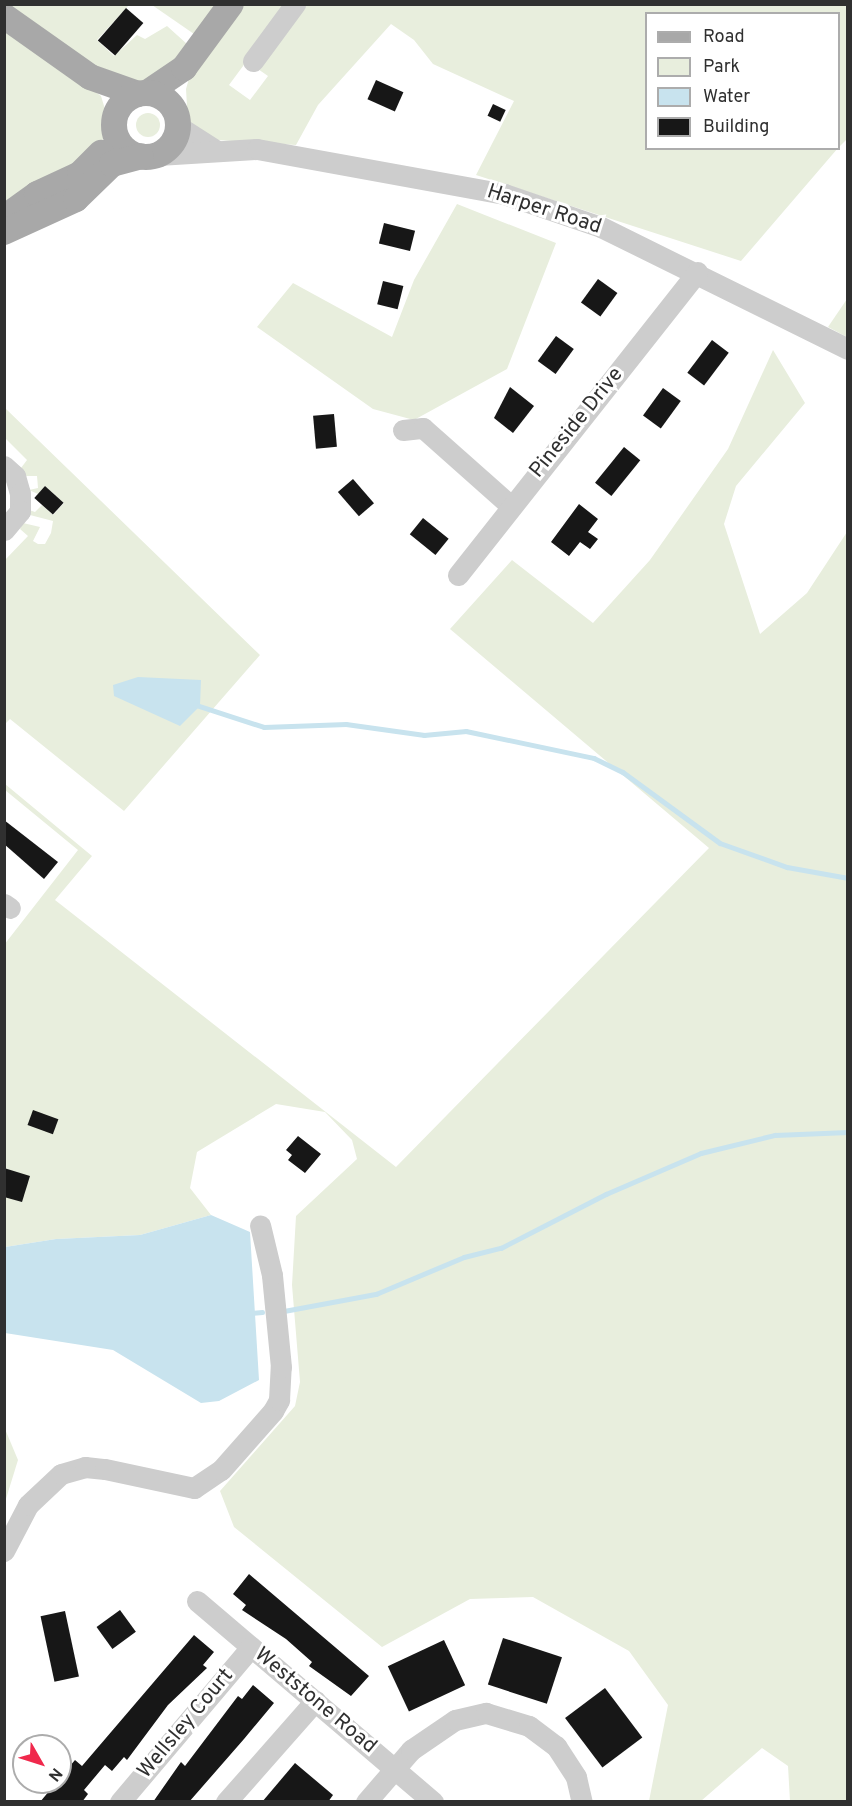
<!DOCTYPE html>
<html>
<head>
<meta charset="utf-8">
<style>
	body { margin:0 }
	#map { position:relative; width:852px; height:1806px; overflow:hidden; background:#fff; font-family:Overpass,sans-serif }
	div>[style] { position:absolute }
	.green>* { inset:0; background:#e8eedd }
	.round { border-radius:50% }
	.water>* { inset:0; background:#c8e3ee }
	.stream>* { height:4.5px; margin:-2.25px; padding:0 2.25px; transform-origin:2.25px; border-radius:2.25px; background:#c8e3ee }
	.building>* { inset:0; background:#171717; transform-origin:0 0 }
	.minor>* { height:21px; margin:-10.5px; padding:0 10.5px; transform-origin:10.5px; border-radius:10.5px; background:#cdcdcd }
	.major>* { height:26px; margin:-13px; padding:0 13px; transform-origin:13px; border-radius:13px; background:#a8a8a8 }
	.major>.ring { margin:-13px; padding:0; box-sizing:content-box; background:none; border:26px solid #a8a8a8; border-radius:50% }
	span { translate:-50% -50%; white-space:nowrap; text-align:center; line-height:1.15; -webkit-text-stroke:6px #fff; paint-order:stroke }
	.street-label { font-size:21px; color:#303030 }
	.frame { position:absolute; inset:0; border:6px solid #303030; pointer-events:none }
	.legend { position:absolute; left:645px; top:12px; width:195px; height:138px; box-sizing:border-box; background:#fff; border:2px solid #acacac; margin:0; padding:8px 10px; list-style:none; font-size:18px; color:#303030 }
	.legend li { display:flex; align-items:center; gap:12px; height:30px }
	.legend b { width:30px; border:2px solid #acacac }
	.north { position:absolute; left:12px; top:1734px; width:60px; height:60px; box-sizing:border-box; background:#fff; border:2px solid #acacac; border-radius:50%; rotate:129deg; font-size:16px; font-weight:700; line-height:24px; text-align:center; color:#303030 }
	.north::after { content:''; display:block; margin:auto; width:21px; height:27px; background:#f0294c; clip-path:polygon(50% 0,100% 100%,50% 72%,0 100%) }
</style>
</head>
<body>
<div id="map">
	<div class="green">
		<div style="clip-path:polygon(8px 4px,129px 5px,97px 40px,114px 56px,137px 35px,145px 39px,167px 26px,187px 44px,157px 83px,116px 81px)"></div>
		<div style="clip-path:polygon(152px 5px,221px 5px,194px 34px)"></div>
		<div style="clip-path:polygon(244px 5px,288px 5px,229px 85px,250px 100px,268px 76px,255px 67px,301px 5px,847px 5px,847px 139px,838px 148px,838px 14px,646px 14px,646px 148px,838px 148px,741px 261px,476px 175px,514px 101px,433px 64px,414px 40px,391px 24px,318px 105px,296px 145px,217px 140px,188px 124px,186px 89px,190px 75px)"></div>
		<div style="clip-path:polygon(4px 24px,101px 96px,108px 119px,101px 146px,4px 212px)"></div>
		<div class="round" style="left:136px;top:113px;width:24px;height:24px"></div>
		<div style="clip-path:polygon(457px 204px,556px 243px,507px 369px,414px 420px,373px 409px,257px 327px,293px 283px,392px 337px,414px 280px)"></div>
		<div style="clip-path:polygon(847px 299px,847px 337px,828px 327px)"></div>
		<div style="clip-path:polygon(773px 350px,805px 403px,736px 486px,724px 524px,760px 634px,807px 593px,847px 532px,847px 1801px,790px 1801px,788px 1766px,762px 1748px,701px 1801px,649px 1801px,668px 1705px,629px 1651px,533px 1597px,470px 1599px,382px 1647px,234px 1527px,220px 1491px,295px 1406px,300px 1382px,292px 1285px,296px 1216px,357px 1159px,352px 1140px,325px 1112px,276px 1104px,197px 1152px,190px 1188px,211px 1215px,140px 1235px,56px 1239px,5px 1247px,4px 945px,78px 850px,5px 790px,5px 784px,92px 856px,55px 900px,396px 1167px,709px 848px,450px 629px,512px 560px,593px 623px,650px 560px,728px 449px)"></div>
		<div style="clip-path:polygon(5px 408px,260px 655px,124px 811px,10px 719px,5px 724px,5px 560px,28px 536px,20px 529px,23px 523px,40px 527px,33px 541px,38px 544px,45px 544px,51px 533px,53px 521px,30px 515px,26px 509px,35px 512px,42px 505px,53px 515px,64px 503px,45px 486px,38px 494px,29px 490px,38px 488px,37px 476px,25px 476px,21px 468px,27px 460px,5px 438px)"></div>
		<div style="clip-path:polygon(5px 1429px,18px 1460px,5px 1502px)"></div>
	</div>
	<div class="water">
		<div style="clip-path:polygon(138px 677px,201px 680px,200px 706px,180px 726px,114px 696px,113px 685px)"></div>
		<div style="clip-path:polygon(211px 1215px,250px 1232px,259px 1380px,219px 1401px,201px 1403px,113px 1350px,5px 1333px,5px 1247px,56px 1239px,140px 1235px)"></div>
	</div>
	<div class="stream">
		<div style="left:196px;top:705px;width:71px;rotate:17.9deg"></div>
		<div style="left:264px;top:727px;width:82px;rotate:-2.1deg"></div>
		<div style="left:346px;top:724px;width:79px;rotate:8deg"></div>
		<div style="left:424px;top:735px;width:42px;rotate:-5.4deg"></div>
		<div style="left:466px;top:731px;width:131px;rotate:11.9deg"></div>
		<div style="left:594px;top:758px;width:32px;rotate:26deg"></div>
		<div style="left:623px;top:772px;width:120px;rotate:36.2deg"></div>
		<div style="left:720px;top:843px;width:71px;rotate:19.7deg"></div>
		<div style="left:787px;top:867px;width:62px;rotate:10.2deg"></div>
		<div style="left:284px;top:1311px;width:94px;rotate:-10.5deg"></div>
		<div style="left:376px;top:1294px;width:95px;rotate:-22.8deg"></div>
		<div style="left:464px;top:1257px;width:38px;rotate:-14deg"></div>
		<div style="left:501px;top:1248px;width:118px;rotate:-27.2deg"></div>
		<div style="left:606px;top:1194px;width:103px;rotate:-23.3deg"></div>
		<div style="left:701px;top:1153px;width:76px;rotate:-13.7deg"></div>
		<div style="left:775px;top:1135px;width:73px;rotate:-2.4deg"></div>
		<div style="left:251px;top:1313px;width:11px;rotate:-5deg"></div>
	</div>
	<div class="building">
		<div style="left:126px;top:8px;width:23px;height:43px;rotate:41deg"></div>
		<div style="left:376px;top:80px;width:30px;height:21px;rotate:24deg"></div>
		<div style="left:493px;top:104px;width:14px;height:13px;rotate:25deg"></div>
		<div style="left:384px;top:223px;width:32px;height:21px;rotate:14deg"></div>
		<div style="left:598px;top:279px;width:24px;height:29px;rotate:36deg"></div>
		<div style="left:383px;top:281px;width:21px;height:24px;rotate:14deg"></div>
		<div style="left:556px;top:336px;width:22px;height:31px;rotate:36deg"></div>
		<div style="left:712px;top:340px;width:21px;height:41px;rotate:37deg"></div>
		<div style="clip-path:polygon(510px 387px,534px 406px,513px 433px,494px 418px)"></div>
		<div style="left:663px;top:388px;width:22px;height:34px;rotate:36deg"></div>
		<div style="left:334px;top:414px;width:33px;height:21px;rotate:85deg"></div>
		<div style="left:624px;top:447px;width:21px;height:46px;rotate:39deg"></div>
		<div style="left:353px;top:479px;width:32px;height:20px;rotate:49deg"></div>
		<div style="left:45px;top:486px;width:25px;height:16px;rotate:42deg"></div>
		<div style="clip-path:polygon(579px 504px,598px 519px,588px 532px,598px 539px,590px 549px,580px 542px,569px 556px,551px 542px)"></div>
		<div style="left:423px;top:518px;width:33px;height:21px;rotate:39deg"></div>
		<div style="clip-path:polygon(4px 820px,58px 862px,44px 879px,4px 844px)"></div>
		<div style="left:33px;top:1110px;width:27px;height:16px;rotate:20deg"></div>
		<div style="clip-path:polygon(298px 1136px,321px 1154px,305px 1173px,288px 1160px,292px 1155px,286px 1150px)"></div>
		<div style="clip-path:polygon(4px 1168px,30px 1176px,22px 1202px,4px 1197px)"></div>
		<div style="clip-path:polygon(249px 1574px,369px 1676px,351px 1696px,309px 1666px,312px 1662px,286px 1639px,242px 1610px,246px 1605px,233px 1594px)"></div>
		<div style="left:120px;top:1610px;width:27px;height:29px;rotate:54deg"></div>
		<div style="left:65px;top:1611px;width:67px;height:25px;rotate:78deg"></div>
		<div style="clip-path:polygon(194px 1635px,214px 1652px,203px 1665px,207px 1668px,168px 1705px,127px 1760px,124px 1757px,112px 1771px,105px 1765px,84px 1790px,88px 1794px,82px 1802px,40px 1802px,75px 1760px,82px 1766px)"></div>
		<div style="left:503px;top:1638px;width:62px;height:49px;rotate:18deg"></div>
		<div style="left:444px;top:1640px;width:50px;height:62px;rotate:65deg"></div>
		<div style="clip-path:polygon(253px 1685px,274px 1703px,244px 1739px,189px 1802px,153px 1802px,181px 1762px,185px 1766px,238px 1696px,242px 1699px)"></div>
		<div style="left:605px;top:1688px;width:62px;height:50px;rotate:53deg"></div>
		<div style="clip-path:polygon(295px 1763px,333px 1795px,328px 1802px,262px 1802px)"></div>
	</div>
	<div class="minor">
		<div style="left:253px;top:61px;width:71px;rotate:-53.6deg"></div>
		<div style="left:178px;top:126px;width:46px;rotate:32.7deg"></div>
		<div style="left:158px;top:155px;width:99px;rotate:-3.5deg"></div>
		<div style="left:257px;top:149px;width:251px;rotate:10.3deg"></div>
		<div style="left:504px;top:194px;width:102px;rotate:18.8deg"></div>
		<div style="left:601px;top:227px;width:275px;rotate:26.3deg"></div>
		<div style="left:403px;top:430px;width:20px;rotate:-6deg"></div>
		<div style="left:423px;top:428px;width:118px;rotate:41.6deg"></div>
		<div style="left:4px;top:466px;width:15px;rotate:42deg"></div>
		<div style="left:15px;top:476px;width:18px;rotate:74deg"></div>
		<div style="left:20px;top:493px;width:18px;rotate:90deg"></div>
		<div style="left:20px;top:511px;width:25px;rotate:130deg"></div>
		<div style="left:458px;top:575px;width:386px;rotate:-51.7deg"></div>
		<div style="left:4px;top:904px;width:7px;rotate:34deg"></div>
		<div style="left:4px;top:1551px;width:52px;rotate:-62.4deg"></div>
		<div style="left:28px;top:1505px;width:45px;rotate:-43.2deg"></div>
		<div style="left:61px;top:1474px;width:25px;rotate:-16deg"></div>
		<div style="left:85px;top:1467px;width:20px;rotate:6deg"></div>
		<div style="left:105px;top:1469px;width:91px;rotate:12.1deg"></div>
		<div style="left:194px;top:1488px;width:32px;rotate:-34deg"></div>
		<div style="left:221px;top:1470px;width:79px;rotate:-48.6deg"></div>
		<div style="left:273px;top:1411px;width:13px;rotate:-61deg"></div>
		<div style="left:279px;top:1400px;width:33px;rotate:-87deg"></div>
		<div style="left:281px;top:1367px;width:92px;rotate:-95.6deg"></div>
		<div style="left:272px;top:1275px;width:51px;rotate:-103.5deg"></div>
		<div style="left:197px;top:1601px;width:310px;rotate:40.4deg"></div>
		<div style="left:120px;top:1802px;width:203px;rotate:-49.8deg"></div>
		<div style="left:226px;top:1802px;width:135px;rotate:-48.6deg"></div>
		<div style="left:366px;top:1802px;width:69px;rotate:-49.1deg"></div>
		<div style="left:411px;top:1750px;width:53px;rotate:-34.3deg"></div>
		<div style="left:455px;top:1720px;width:32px;rotate:-13deg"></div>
		<div style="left:486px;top:1713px;width:45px;rotate:16.8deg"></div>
		<div style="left:529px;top:1726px;width:34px;rotate:37deg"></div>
		<div style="left:556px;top:1746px;width:37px;rotate:57deg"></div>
		<div style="left:576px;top:1777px;width:26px;rotate:77deg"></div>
	</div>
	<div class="major">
		<div style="left:4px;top:16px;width:105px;rotate:35.3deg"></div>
		<div style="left:90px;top:77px;width:51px;rotate:19.5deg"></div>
		<div style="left:147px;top:93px;width:45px;rotate:-34deg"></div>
		<div style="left:184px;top:68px;width:79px;rotate:-53.7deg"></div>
		<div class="ring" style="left:114px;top:93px;width:38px;height:38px"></div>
		<div style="left:4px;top:218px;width:41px;rotate:-36deg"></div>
		<div style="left:37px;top:194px;width:47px;rotate:-24.9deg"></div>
		<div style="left:80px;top:174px;width:30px;rotate:-45deg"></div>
		<div style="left:4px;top:232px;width:79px;rotate:-24.6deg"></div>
		<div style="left:76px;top:199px;width:50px;rotate:-44.2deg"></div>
		<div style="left:112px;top:164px;width:30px;rotate:-15deg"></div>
	</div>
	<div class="street-label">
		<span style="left:544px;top:210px;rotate:18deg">Harper Road</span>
		<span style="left:577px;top:423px;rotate:-51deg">Pineside Drive</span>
		<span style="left:315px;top:1701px;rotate:40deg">Weststone Road</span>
		<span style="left:186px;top:1724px;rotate:-50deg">Wellsley Court</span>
	</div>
	<div class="frame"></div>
	<ul class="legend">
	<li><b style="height:8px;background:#a8a8a8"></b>Road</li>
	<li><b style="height:16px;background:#e8eedd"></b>Park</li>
	<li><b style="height:16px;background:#c8e3ee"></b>Water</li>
	<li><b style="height:16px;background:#171717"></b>Building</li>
	</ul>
	<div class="north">N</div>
</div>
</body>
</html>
